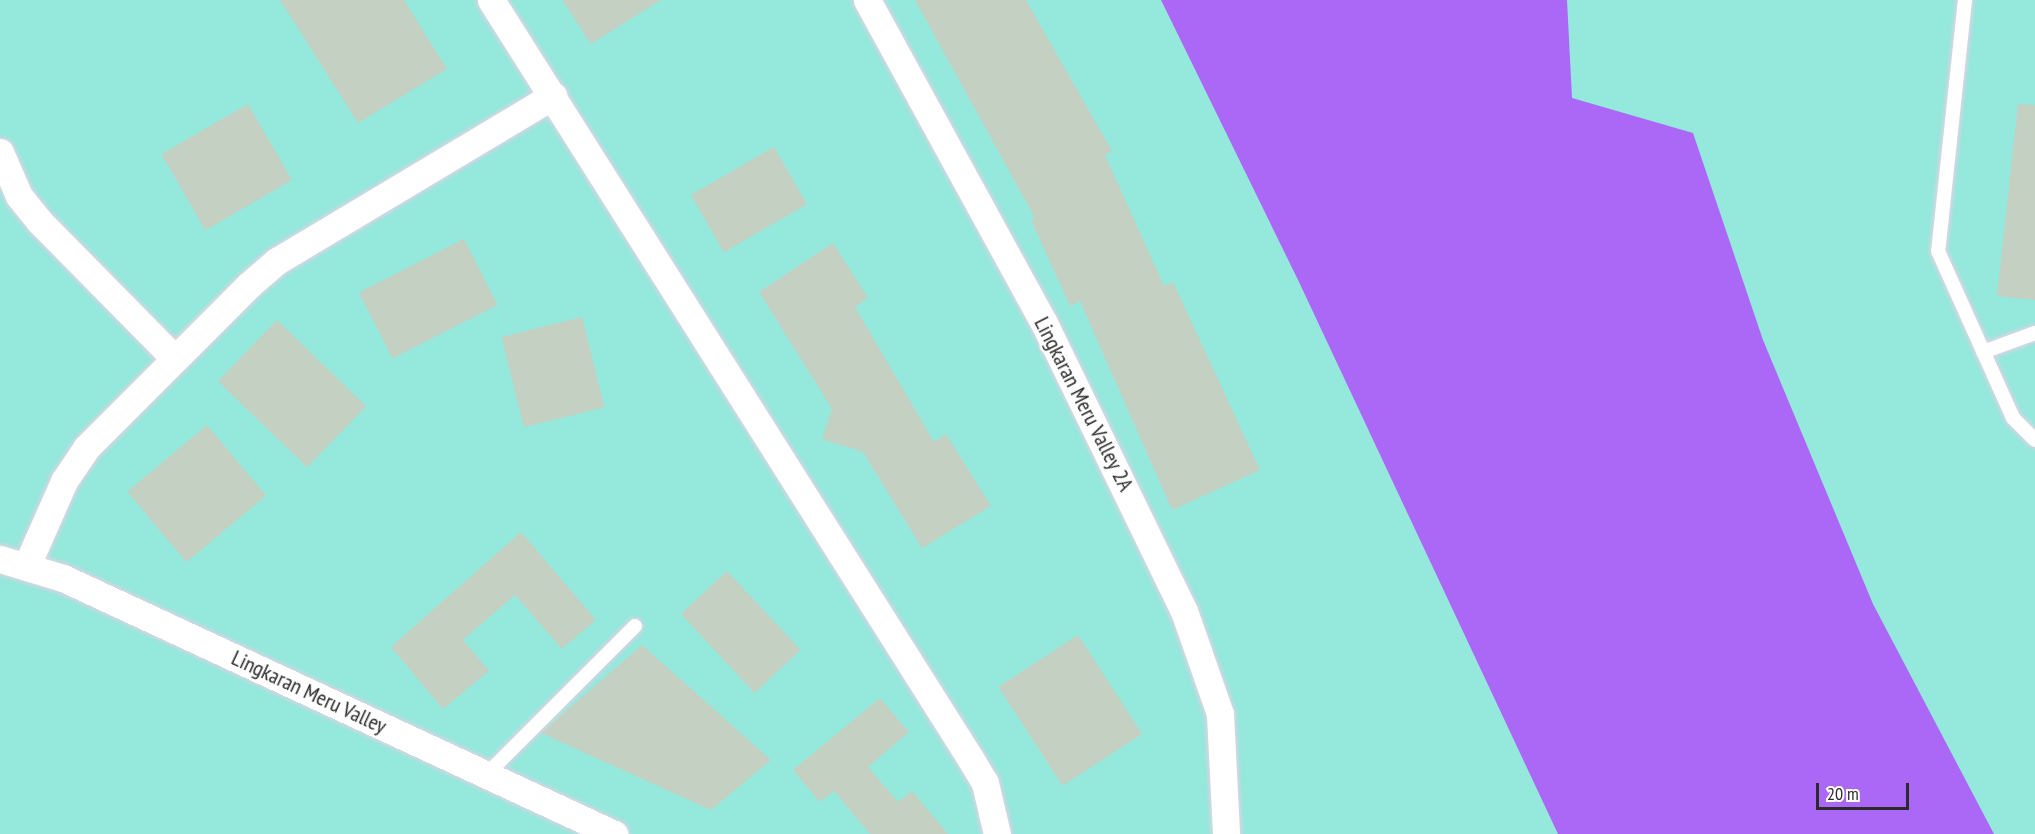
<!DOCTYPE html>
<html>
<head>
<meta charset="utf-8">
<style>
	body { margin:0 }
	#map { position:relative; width:2035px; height:834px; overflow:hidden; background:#e0eedc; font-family:"PT Sans Narrow",sans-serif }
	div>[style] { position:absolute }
	.green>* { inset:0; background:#95e8dc; transform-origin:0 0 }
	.water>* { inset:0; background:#ab68f7 }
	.building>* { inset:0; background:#c4d0c2; transform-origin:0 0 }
	.roads { filter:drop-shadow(0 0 2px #e5d1e4) drop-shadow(0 0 2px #e5d1e4) }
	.lane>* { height:14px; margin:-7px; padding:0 7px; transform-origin:7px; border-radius:7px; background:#fff }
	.street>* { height:27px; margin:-13.5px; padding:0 13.5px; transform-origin:13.5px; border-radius:13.5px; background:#fff }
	span { translate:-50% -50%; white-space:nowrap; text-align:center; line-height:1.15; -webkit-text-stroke:5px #fff; paint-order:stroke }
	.street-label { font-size:22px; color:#2b2b2b }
	.scale { position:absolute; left:1816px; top:783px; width:93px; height:27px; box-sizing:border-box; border:3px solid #2b2b2b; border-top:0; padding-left:8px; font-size:18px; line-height:21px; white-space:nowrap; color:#2b2b2b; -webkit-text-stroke:4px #fff; paint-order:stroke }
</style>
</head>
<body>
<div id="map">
	<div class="green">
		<div style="left:0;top:0;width:2035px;height:834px"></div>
	</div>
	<div class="water">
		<div style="clip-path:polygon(1161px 0,1567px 0,1572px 98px,1693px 133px,1763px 340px,1873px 604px,1994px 834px,1558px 834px,1299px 282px)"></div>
	</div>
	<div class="building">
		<div style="clip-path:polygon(280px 0,404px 0,447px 69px,358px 123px)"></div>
		<div style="clip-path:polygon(562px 0,661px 0,591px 44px)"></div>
		<div style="clip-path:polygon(915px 0,1026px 0,1112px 151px,1105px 155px,1164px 286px,1173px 282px,1260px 470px,1172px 510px,1080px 301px,1070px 306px,1031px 220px,1035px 218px)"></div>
		<div style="left:248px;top:104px;width:88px;height:100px;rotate:60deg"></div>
		<div style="clip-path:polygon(2018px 104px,2035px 105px,2035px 300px,1997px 296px)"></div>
		<div style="left:774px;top:147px;width:66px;height:96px;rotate:60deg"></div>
		<div style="left:464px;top:239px;width:74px;height:118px;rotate:63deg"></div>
		<div style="clip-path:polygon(833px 243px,868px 298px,855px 307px,934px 442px,946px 434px,991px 506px,922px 548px,863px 452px,822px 439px,832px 409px,759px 292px)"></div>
		<div style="left:582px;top:317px;width:93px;height:83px;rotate:76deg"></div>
		<div style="left:277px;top:320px;width:124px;height:85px;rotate:44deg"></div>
		<div style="left:207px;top:425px;width:92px;height:104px;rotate:50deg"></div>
		<div style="clip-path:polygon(521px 532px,596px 620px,562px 649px,515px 595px,463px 640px,489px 671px,443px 709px,391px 647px)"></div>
		<div style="left:727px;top:571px;width:108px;height:63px;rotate:47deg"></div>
		<div style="left:1078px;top:635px;width:118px;height:95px;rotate:57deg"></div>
		<div style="clip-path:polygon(642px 645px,771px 760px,711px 810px,541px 733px)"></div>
		<div style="clip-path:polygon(880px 698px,909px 732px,868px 767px,898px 802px,912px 791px,948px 834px,870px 834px,834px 791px,820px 802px,793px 770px)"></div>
	</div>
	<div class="roads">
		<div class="lane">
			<div style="left:1965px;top:0;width:252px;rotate:96.1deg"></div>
			<div style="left:1938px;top:251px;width:183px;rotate:65.8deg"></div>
			<div style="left:2013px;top:418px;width:31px;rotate:45deg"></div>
			<div style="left:1983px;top:352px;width:55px;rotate:-20.1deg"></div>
			<div style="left:485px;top:776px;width:212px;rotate:-45deg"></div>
		</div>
		<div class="street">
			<div style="left:491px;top:0;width:897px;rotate:57.71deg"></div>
			<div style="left:970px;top:758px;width:29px;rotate:59deg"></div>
			<div style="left:985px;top:783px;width:52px;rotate:76.8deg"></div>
			<div style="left:867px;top:0;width:368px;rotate:61.3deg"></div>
			<div style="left:1044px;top:323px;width:320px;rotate:64.1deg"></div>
			<div style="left:1184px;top:611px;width:109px;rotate:70.7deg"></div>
			<div style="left:1220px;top:714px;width:120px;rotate:87.1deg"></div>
			<div style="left:0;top:152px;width:48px;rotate:66.6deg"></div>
			<div style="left:19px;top:196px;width:33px;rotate:51deg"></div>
			<div style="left:40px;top:222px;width:191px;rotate:45.4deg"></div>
			<div style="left:0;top:559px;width:66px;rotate:16.8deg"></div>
			<div style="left:63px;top:578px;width:608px;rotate:24.92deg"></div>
			<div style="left:27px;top:565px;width:92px;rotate:-66.2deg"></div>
			<div style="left:64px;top:481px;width:40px;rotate:-56deg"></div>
			<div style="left:86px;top:448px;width:231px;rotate:-45deg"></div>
			<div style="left:249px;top:285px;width:37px;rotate:-41deg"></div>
			<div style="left:277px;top:261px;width:322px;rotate:-30.9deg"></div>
		</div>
	</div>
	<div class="street-label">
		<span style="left:1084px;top:404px;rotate:63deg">Lingkaran Meru Valley 2A</span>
		<span style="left:309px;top:692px;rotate:25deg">Lingkaran Meru Valley</span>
	</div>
	<div class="scale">20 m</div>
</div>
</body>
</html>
